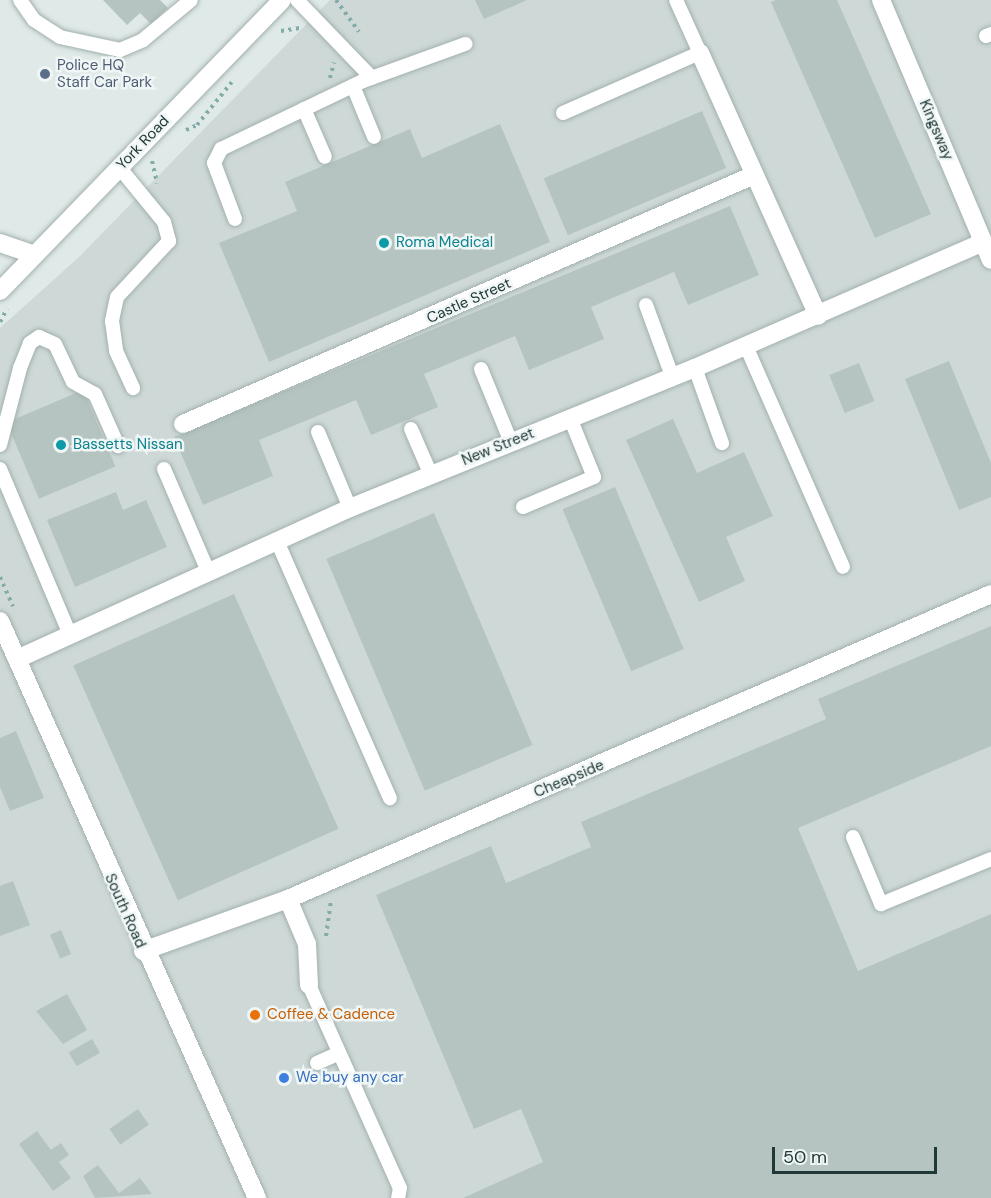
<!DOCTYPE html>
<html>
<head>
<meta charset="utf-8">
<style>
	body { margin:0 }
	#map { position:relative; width:991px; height:1198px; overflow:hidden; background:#dfe9e7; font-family:"DM Sans",sans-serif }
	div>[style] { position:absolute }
	.built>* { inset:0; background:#ced9d7 }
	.building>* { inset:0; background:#b5c4c1; transform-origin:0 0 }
	.path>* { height:4px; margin-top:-2px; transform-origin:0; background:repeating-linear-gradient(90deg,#82aba9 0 3px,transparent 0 7.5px) }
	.roads { filter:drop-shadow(0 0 2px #a2b0af) drop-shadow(0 0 2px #a2b0af) }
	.lane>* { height:14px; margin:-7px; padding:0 7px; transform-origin:7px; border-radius:7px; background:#fff }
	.street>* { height:18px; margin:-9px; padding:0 9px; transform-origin:9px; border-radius:9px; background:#fff }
	.dots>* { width:16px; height:16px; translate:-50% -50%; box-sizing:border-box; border:3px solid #eff6f5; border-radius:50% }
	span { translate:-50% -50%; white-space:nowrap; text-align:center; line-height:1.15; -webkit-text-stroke:5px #eff6f5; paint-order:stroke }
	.service-label { font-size:15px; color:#4e5e75 }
	.left { translate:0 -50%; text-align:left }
	.street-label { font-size:15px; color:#213838 }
	.culture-label { font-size:15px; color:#0d838f }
	.food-label { font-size:15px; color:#c56008 }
	.shop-label { font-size:15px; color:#366cbe }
	.scale { position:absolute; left:772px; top:1147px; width:165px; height:27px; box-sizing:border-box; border:3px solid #213838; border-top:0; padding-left:8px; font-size:18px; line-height:21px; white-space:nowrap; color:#213838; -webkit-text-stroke:4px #eff6f5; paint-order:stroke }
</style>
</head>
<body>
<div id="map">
	<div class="built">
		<div style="clip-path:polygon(330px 0,991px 0,991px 1198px,0 1198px,0 328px,79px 257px)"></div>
	</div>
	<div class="building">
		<div style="clip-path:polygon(103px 0,160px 0,168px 8px,151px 24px,140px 13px,127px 25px)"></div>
		<div style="clip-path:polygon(475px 0,527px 0,484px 19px)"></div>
		<div style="clip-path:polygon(776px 0,837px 0,931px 214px,875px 238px,771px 2px)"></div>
		<div style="left:702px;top:111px;width:62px;height:172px;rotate:67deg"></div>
		<div style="clip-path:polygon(500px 124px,550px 242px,269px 362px,219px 243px,297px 211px,285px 182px,410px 129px,422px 158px)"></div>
		<div style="clip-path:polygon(730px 206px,759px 275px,688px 305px,674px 272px,591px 307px,604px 339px,529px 370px,515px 336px,424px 374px,438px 407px,371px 435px,356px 400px,259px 440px,273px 476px,203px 505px,174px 437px)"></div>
		<div style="clip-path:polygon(949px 361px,991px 463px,991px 497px,959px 510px,905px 379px)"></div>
		<div style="left:859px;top:363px;width:41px;height:32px;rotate:68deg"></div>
		<div style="left:83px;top:390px;width:83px;height:83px;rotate:67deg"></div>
		<div style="clip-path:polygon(673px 419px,697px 473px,744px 452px,773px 516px,726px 537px,745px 581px,699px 602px,626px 440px)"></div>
		<div style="left:615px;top:487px;width:176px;height:57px;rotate:67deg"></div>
		<div style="clip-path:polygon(116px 492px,123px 510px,146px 500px,167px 547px,75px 587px,47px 520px)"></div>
		<div style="left:434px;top:513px;width:252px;height:117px;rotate:67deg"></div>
		<div style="left:234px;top:594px;width:257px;height:176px;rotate:66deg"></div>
		<div style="clip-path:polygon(991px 626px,991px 746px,798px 828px,858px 971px,991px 914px,991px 1198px,463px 1198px,543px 1162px,521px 1109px,474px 1129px,376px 895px,491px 846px,506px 883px,591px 847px,581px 822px,826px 719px,818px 699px)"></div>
		<div style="clip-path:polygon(16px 731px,44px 798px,10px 811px,0 787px,0 738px)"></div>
		<div style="clip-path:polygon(13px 881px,30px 925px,0 936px,0 886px)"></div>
		<div style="left:61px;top:930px;width:26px;height:12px;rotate:67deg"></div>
		<div style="clip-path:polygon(67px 994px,87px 1030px,63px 1044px,36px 1011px)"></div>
		<div style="left:92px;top:1039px;width:16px;height:27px;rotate:60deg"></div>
		<div style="left:138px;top:1109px;width:19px;height:35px;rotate:55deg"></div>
		<div style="clip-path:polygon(37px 1131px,51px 1150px,61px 1143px,69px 1155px,59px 1162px,71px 1178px,53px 1191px,19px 1144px)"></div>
		<div style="clip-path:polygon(98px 1165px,119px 1193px,140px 1178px,152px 1194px,95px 1198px,83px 1176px)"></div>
	</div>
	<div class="path">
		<div style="left:336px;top:0;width:39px;rotate:54deg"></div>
		<div style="left:281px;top:31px;width:19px;rotate:-9deg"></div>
		<div style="left:330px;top:78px;width:16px;rotate:-76deg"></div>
		<div style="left:186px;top:130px;width:12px;rotate:-24deg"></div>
		<div style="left:197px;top:125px;width:55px;rotate:-50.9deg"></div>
		<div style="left:152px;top:161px;width:23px;rotate:77deg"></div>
		<div style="left:0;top:322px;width:15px;rotate:-62deg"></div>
		<div style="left:0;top:577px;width:32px;rotate:66deg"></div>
		<div style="left:326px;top:936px;width:34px;rotate:-82deg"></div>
	</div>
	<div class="roads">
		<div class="lane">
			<div style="left:20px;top:0;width:24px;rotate:55deg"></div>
			<div style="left:34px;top:20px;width:31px;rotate:33deg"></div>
			<div style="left:60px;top:37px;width:61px;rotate:12.2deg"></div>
			<div style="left:120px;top:50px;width:25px;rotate:-23deg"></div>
			<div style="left:143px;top:40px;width:62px;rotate:-39.8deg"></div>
			<div style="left:297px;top:0;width:108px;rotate:46.1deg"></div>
			<div style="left:986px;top:36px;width:5px;rotate:-22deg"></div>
			<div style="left:353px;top:86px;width:55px;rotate:67.6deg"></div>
			<div style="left:304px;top:109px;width:52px;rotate:66.4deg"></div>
			<div style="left:563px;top:113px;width:150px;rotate:-23.7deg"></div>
			<div style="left:700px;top:53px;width:58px;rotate:-114.4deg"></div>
			<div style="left:119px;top:167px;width:71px;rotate:50.7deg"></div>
			<div style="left:164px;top:222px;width:20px;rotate:75deg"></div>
			<div style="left:169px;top:241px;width:76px;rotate:132.9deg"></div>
			<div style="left:117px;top:297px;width:25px;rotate:102deg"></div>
			<div style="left:112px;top:321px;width:30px;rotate:82deg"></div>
			<div style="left:116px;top:351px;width:41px;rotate:65.3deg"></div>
			<div style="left:235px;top:219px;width:60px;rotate:-110.6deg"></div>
			<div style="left:214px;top:163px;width:16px;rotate:-63deg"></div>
			<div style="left:221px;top:149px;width:157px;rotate:-25.6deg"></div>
			<div style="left:363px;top:81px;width:109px;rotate:-19.9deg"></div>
			<div style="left:646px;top:305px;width:76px;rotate:69.9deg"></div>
			<div style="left:746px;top:346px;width:241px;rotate:66.3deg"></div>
			<div style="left:695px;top:368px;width:80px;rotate:70.2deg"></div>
			<div style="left:481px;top:369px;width:79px;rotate:67.7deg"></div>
			<div style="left:411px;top:429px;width:50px;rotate:66.5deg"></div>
			<div style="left:318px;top:432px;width:82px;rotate:67.2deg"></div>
			<div style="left:0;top:445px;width:80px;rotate:-75.4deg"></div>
			<div style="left:20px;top:368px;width:27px;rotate:-68deg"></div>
			<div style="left:30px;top:343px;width:11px;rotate:-34deg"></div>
			<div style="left:39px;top:337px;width:17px;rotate:24deg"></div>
			<div style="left:55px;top:344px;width:42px;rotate:64.7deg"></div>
			<div style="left:73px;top:382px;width:25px;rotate:29deg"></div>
			<div style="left:95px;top:394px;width:57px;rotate:66.1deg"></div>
			<div style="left:0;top:469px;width:180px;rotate:67.1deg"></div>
			<div style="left:164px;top:469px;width:111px;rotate:66.7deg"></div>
			<div style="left:523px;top:507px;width:77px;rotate:-22.9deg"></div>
			<div style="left:594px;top:477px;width:64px;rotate:-112.1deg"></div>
			<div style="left:277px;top:541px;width:281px;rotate:66.3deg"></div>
			<div style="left:853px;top:837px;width:73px;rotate:67.3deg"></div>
			<div style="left:881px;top:904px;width:119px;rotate:-22.2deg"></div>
			<div style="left:309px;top:985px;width:222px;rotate:65.9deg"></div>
			<div style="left:400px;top:1188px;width:10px;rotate:101deg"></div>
			<div style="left:317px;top:1063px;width:24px;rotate:-24deg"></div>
		</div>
		<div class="street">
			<div style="left:881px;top:0;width:282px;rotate:67.1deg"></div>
			<div style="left:700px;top:53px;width:288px;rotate:65.8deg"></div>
			<div style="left:0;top:243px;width:34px;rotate:19deg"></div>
			<div style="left:0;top:291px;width:405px;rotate:-45.9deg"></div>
			<div style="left:183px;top:424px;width:623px;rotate:-23.56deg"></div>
			<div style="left:0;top:621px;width:632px;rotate:65.99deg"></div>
			<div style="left:17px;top:659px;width:366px;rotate:-24.4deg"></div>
			<div style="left:350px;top:508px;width:372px;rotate:-22.1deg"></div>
			<div style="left:695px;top:368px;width:314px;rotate:-23.6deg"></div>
			<div style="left:288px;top:899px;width:49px;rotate:67.1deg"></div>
			<div style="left:307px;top:944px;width:41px;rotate:87.2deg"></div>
			<div style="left:143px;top:951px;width:154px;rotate:-19.7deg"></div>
			<div style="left:288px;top:899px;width:766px;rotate:-23.45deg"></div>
		</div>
	</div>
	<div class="dots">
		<div style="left:45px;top:74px;background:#5c6f8a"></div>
		<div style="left:384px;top:243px;background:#0f9aa8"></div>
		<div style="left:61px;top:445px;background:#0f9aa8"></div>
		<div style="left:255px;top:1015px;background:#e8710a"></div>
		<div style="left:284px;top:1078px;background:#3f7fe0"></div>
	</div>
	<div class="service-label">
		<span class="left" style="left:57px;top:74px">Police HQ<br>Staff Car Park</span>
	</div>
	<div class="street-label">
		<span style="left:936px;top:130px;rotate:67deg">Kingsway</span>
		<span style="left:143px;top:143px;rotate:-46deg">York Road</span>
		<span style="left:469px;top:301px;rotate:-24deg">Castle Street</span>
		<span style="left:498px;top:447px;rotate:-22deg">New Street</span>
		<span style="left:569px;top:779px;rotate:-23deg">Cheapside</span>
		<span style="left:125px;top:911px;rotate:66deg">South Road</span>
	</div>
	<div class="culture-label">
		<span class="left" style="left:396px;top:243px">Roma Medical</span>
		<span class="left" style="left:73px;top:445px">Bassetts Nissan</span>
	</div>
	<div class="food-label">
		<span class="left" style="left:267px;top:1015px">Coffee &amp; Cadence</span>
	</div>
	<div class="shop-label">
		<span class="left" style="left:296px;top:1078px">We buy any car</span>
	</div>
	<div class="scale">50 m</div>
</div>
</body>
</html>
